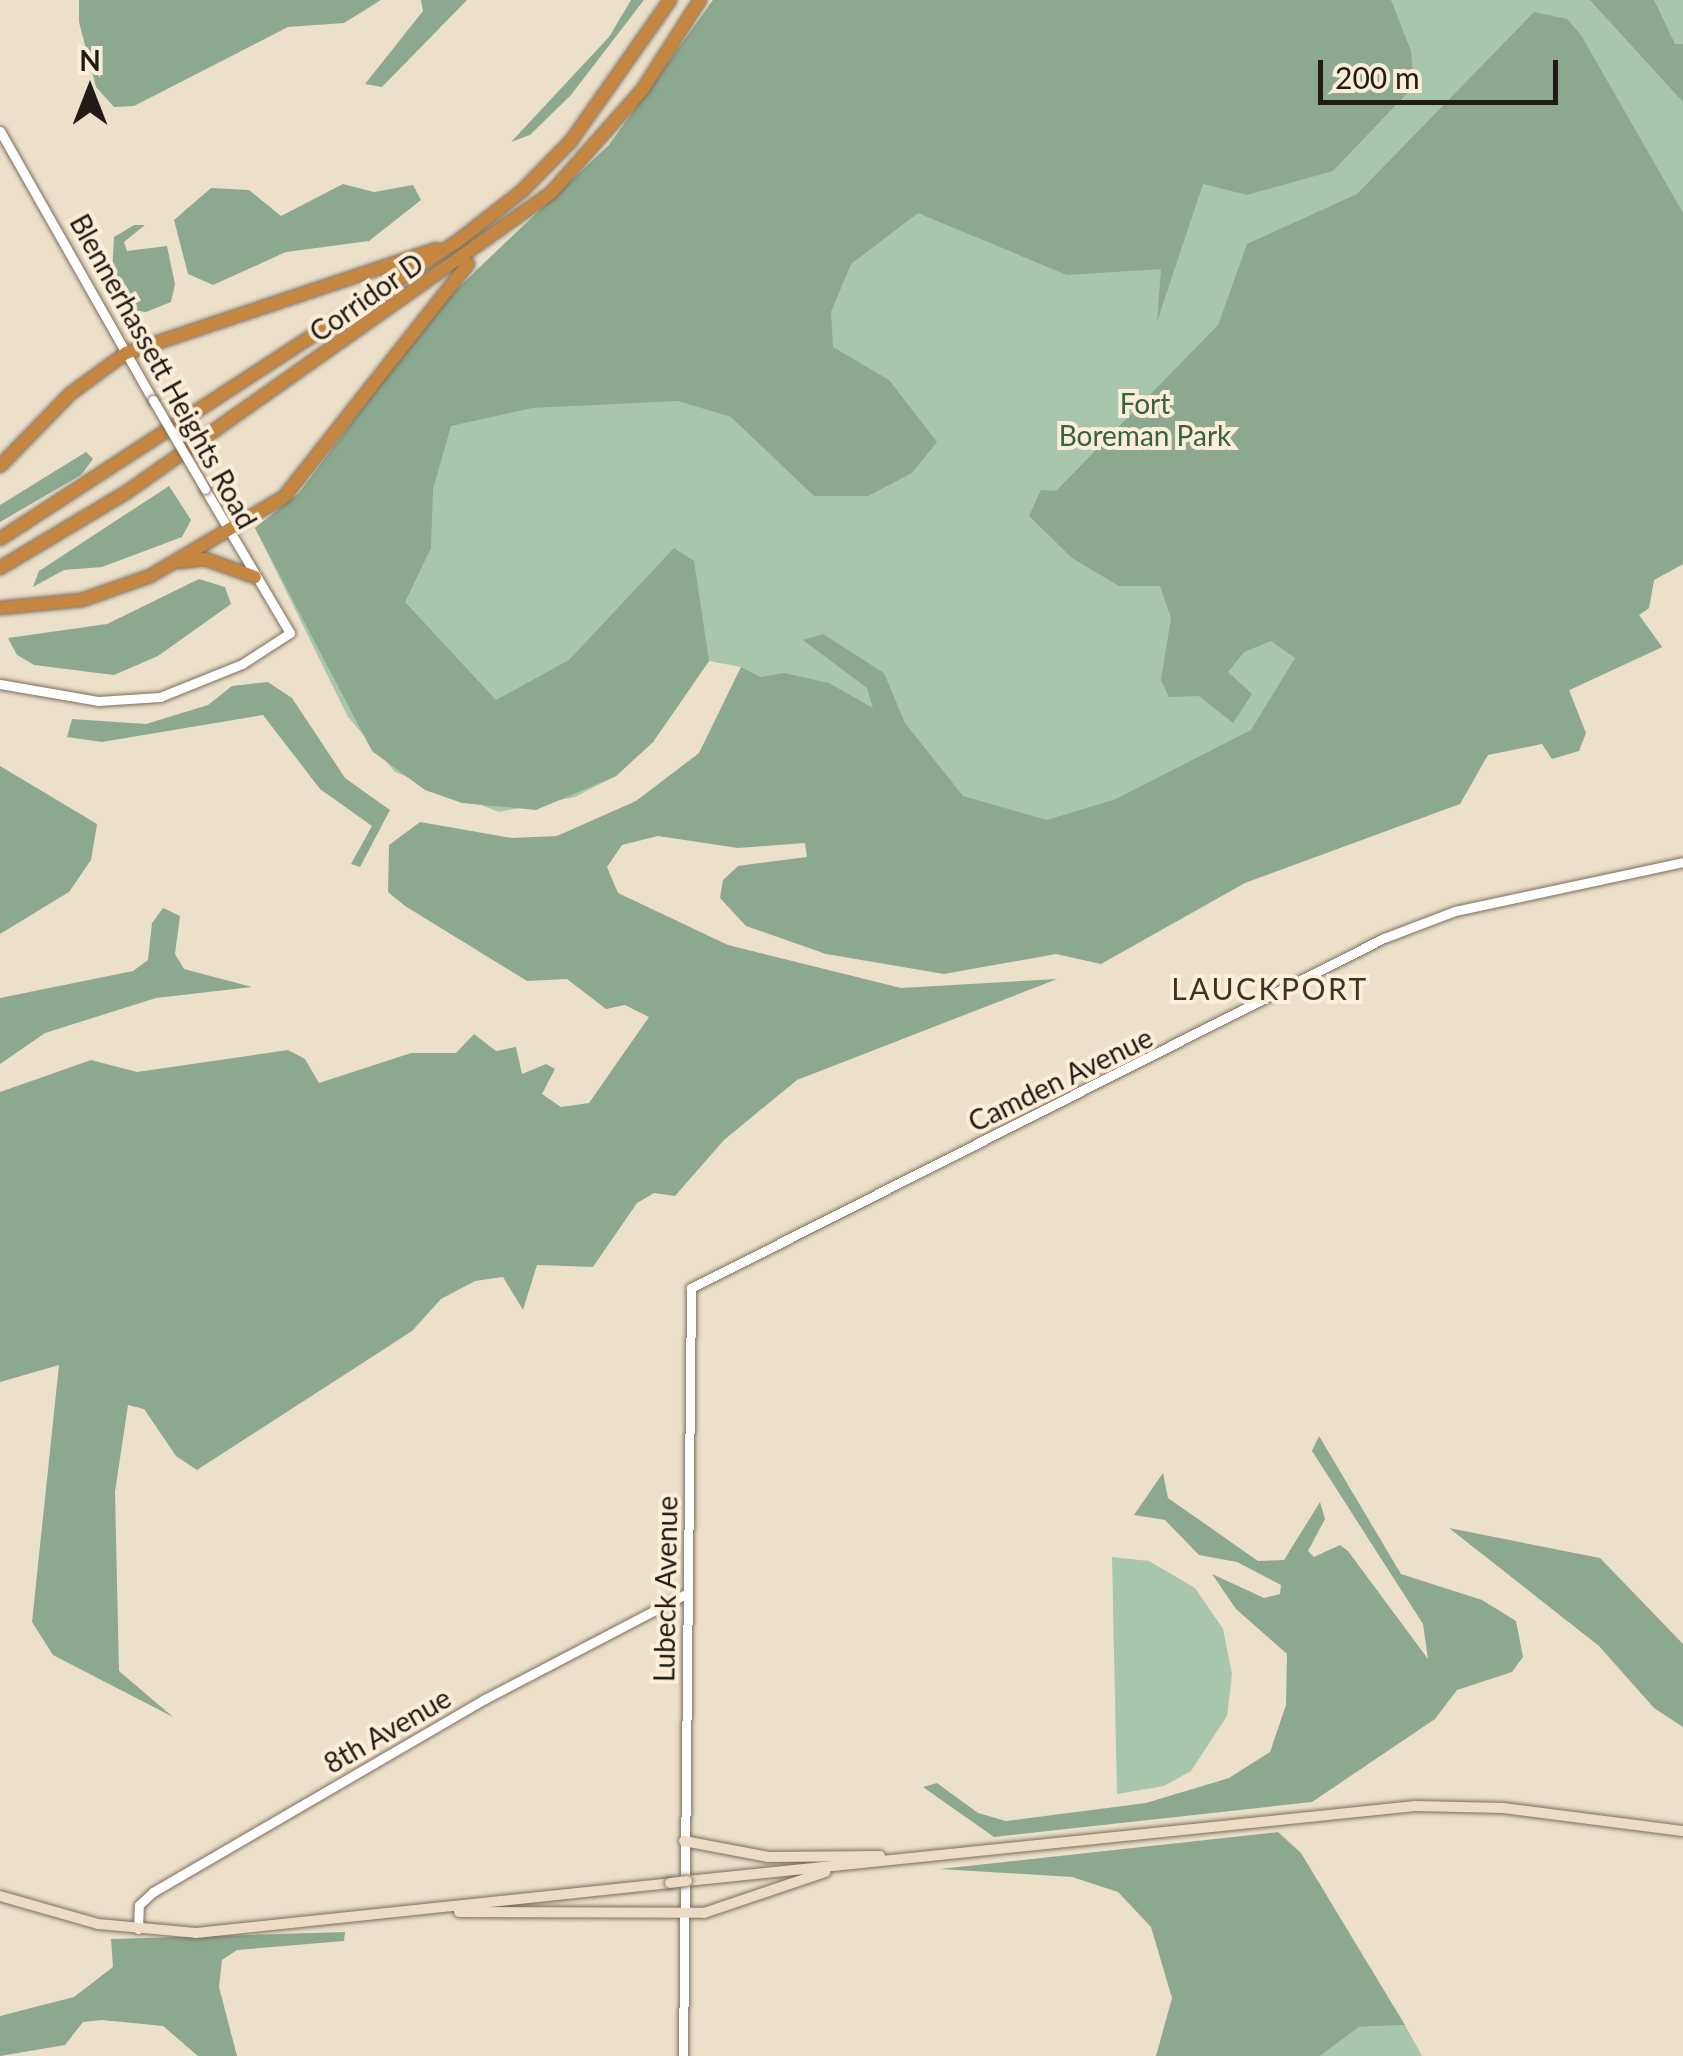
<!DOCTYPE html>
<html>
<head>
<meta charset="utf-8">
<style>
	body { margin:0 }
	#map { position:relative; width:1683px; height:2056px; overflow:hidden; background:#ede0cb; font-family:Lato,sans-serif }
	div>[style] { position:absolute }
	.green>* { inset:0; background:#a8c6ab }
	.forest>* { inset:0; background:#8ca98f }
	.roads { filter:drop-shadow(0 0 2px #7a6e5c) drop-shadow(0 0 2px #7a6e5c) }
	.tertiary>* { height:9px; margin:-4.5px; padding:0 4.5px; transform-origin:4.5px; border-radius:4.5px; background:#fff }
	.secondary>* { height:10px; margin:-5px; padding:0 5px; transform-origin:5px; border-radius:5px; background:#eedbc6 }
	.motorway>* { height:12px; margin:-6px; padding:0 6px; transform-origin:6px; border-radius:6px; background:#c58642 }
	.bridges { filter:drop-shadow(0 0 2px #7a6e5c) drop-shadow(0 0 2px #7a6e5c) }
	.tertiary-bridge>* { height:9px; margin:-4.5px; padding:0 4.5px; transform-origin:4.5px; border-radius:4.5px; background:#fff }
	.secondary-bridge>* { height:10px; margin:-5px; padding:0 5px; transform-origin:5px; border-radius:5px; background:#eedbc6 }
	span { translate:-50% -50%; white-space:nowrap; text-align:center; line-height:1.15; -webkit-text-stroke:8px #fbedd8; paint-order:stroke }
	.street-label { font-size:28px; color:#201b14 }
	.park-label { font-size:28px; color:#36633d }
	.neighbourhood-label { font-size:30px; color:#3d3322; letter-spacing:2.5px }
	.north { position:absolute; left:40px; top:40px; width:100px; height:100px; -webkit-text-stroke:8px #fbedd8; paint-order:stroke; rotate:0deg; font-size:28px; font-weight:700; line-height:40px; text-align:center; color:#201b14 }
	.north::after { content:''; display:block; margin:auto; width:35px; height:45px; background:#201b14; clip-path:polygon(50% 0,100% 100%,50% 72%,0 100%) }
	.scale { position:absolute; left:1318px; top:60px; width:240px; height:45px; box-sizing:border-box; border:5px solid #201b14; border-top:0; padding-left:12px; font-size:30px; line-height:35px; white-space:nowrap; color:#201b14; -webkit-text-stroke:8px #fbedd8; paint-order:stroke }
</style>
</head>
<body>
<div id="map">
	<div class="green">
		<div style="clip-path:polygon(713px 0,1683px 0,1683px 564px,1654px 580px,1649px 608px,1639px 615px,1662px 647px,1467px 738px,1049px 890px,864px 729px,741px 667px,709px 661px,653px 742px,616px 776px,575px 797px,499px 812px,395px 772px,348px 717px,255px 528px,299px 493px,475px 271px,609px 145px)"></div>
		<div style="clip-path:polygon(1112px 1557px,1149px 1561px,1195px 1588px,1223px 1629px,1232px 1674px,1227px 1716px,1191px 1771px,1164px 1786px,1117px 1794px)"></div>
		<div style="clip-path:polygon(1405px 2025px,1422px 2056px,1320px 2056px,1359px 2027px)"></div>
	</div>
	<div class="forest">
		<div style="clip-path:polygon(381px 0,344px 23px,288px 27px,134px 106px,114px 107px,96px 87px,79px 22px,79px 0)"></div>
		<div style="clip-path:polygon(421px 0,467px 0,382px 87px,365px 84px,423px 11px)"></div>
		<div style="clip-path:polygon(631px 0,644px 0,571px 95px,530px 135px,511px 142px,609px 37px)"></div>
		<div style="clip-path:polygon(713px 0,1391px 0,1411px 51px,1414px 86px,1333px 171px,1247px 195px,1203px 184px,1157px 322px,1161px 269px,1067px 275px,918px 213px,851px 264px,831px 312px,833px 347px,889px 380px,937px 442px,912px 473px,868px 496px,814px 496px,731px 417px,678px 401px,532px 408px,451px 426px,433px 489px,431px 548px,405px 602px,496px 700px,569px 660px,674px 548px,694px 561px,709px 661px,653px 742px,616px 776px,536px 810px,462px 803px,425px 790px,372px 751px,255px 528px,299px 493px,440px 305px,609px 145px)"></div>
		<div style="clip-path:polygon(1590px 0,1654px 0,1675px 44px,1683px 44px,1683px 102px)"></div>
		<div style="clip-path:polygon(1534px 12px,1567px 19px,1581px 35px,1683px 213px,1683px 564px,1654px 580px,1649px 608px,1639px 615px,1662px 647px,1569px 690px,1586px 733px,1579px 751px,1552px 759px,1542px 744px,1488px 755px,1460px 804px,1245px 883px,1101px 964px,1056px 954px,944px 974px,826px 954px,746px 926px,720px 898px,723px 880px,738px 866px,807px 857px,805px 843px,738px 848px,658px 836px,622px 845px,607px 867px,618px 893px,728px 945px,901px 988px,1057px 979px,797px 1080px,724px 1140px,675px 1196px,654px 1193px,637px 1203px,593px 1267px,537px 1265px,523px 1310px,503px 1277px,475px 1281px,441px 1299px,412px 1331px,197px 1470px,176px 1456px,144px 1409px,128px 1405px,115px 1492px,119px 1671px,173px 1717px,53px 1655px,32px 1622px,59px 1365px,0 1382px,0 1092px,91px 1060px,137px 1072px,288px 1050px,305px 1059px,319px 1083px,411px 1053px,456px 1053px,474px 1034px,496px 1051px,516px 1047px,522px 1074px,546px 1064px,555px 1069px,542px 1094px,561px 1107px,589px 1103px,649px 1017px,625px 1005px,606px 1009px,567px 979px,527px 981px,405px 906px,388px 892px,389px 845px,420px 822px,512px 838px,557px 836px,636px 801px,699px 753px,741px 667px,761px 677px,784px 673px,829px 683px,873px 708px,867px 688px,803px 640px,823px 634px,884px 673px,905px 723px,963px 796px,1047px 820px,1116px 799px,1251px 730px,1295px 658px,1271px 641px,1244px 652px,1228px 672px,1252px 694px,1233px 723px,1199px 696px,1169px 697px,1161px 680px,1171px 618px,1160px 586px,1119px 586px,1072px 558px,1029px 516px,1041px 490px,1056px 491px,1218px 325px,1247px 244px,1357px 194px)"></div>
		<div style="clip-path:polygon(343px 184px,374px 192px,413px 185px,421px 200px,369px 241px,286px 252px,213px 285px,188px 274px,174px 220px,211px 188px,249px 190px,281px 216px)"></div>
		<div style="clip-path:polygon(134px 225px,145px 225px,124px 242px,127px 251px,167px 246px,175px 284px,171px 302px,146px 312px,127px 309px,112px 275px,114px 237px)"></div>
		<div style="clip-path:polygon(86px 452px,93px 459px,81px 475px,0 522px,0 505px)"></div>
		<div style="clip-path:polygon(169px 486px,191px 520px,182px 537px,102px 567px,64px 570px,33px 587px,39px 571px)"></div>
		<div style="clip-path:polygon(199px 579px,225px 587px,231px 604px,158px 656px,114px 675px,34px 665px,17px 655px,8px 638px,107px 624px)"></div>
		<div style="clip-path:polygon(268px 682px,292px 698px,345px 778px,390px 810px,360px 867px,351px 864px,372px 826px,320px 789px,263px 715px,102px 742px,67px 737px,72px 719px,146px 724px,208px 705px,232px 686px)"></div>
		<div style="clip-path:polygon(0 766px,97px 824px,91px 860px,69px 892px,0 934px)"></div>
		<div style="clip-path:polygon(163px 908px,180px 916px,175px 954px,184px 969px,252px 987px,156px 998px,45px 1033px,0 1064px,0 998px,133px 971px,148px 960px,152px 923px)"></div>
		<div style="clip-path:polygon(1319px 1436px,1401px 1574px,1482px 1600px,1516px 1621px,1523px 1657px,1512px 1672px,1457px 1690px,1435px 1719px,1312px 1802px,994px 1837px,923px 1787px,937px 1783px,978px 1813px,1006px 1821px,1146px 1803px,1229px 1778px,1270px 1752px,1286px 1705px,1287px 1654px,1236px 1609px,1212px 1574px,1264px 1598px,1280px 1594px,1281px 1585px,1237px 1562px,1199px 1555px,1165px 1520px,1134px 1515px,1163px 1473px,1168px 1498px,1258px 1561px,1284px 1560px,1320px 1502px,1325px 1519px,1308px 1551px,1314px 1557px,1340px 1545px,1348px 1551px,1428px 1659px,1423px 1624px,1312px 1451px)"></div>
		<div style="clip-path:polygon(1449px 1528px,1600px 1558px,1683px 1644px,1683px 1727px,1654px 1708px,1599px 1646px)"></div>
		<div style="clip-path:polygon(1278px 1832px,1301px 1853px,1405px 2025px,1359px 2027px,1320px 2056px,1156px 2056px,1172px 1998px,1151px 1927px,1118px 1892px,1072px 1877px,940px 1869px)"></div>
		<div style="clip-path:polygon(345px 1932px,344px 1941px,237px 1950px,222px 1960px,219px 1987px,237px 2056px,198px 2056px,163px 2026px,102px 2020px,83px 2022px,65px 2045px,0 2056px,0 2016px,74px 1997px,113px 1967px,111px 1939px)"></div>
	</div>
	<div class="roads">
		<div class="tertiary">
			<div style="left:0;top:131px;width:309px;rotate:60.4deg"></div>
			<div style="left:0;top:684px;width:99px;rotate:9.8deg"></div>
			<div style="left:98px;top:701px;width:62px;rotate:-3.7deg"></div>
			<div style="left:160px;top:697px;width:88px;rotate:-21.9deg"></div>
			<div style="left:242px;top:664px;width:57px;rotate:-32.9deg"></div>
			<div style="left:290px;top:633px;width:167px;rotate:-120.6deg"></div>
			<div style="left:138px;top:1929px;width:24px;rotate:-88deg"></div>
			<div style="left:139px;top:1905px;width:19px;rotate:-43deg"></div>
			<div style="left:153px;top:1892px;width:384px;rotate:-30.2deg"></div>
			<div style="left:485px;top:1699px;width:227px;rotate:-27.6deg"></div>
			<div style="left:683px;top:2056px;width:768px;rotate:-89.4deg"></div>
			<div style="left:691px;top:1288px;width:776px;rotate:-26.8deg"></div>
			<div style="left:1384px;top:938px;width:76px;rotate:-20.8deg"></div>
			<div style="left:1455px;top:911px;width:233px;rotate:-12.1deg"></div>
		</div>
		<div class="secondary">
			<div style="left:684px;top:1841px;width:86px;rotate:10.7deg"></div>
			<div style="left:769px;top:1857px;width:111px;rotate:-0.5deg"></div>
			<div style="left:687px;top:1881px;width:732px;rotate:-5.88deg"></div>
			<div style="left:1415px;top:1806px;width:88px;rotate:1.3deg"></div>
			<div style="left:1503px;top:1808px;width:181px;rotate:7.3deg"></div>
			<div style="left:0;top:1896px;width:102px;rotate:15.9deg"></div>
			<div style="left:98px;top:1924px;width:98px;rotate:5.2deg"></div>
			<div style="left:196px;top:1933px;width:477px;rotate:-6deg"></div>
			<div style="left:459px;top:1912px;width:245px;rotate:0.2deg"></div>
			<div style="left:704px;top:1913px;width:128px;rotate:-18.7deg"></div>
		</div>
		<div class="motorway">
			<div style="left:0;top:466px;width:100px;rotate:-45.8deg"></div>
			<div style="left:70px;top:394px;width:69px;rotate:-36.2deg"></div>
			<div style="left:126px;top:353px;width:327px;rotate:-18.5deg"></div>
			<div style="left:0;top:539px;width:546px;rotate:-33.05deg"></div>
			<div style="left:458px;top:241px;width:81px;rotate:-38deg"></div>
			<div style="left:522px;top:191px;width:70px;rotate:-45.6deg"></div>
			<div style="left:571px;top:141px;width:172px;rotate:-54.9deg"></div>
			<div style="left:180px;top:562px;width:25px;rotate:-7deg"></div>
			<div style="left:205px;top:559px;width:53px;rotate:19.8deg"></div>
			<div style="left:0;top:568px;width:148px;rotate:-30.9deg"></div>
			<div style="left:127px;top:492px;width:519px;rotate:-35.19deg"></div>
			<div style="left:551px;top:193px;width:139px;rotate:-48.5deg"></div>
			<div style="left:643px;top:89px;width:106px;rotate:-57.4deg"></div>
			<div style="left:0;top:608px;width:82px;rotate:-5.6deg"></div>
			<div style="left:82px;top:600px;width:72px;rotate:-19.4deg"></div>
			<div style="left:150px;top:576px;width:156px;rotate:-30.5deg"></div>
			<div style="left:284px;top:497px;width:297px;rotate:-51.7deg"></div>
		</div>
	</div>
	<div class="bridges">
		<div class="tertiary-bridge">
			<div style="left:153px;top:400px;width:103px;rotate:59.7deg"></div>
		</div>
		<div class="secondary-bridge">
			<div style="left:670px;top:1883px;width:17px;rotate:-7deg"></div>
		</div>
	</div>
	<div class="street-label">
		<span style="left:366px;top:297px;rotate:-35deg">Corridor D</span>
		<span style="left:164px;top:371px;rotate:61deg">Blennerhassett Heights Road</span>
		<span style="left:1060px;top:1079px;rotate:-26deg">Camden Avenue</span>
		<span style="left:665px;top:1589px;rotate:-89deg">Lubeck Avenue</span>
		<span style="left:387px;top:1730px;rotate:-30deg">8th Avenue</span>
	</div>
	<div class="park-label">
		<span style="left:1145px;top:419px">Fort<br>Boreman Park</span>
	</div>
	<div class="neighbourhood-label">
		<span style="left:1270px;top:988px">LAUCKPORT</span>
	</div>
	<div class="north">N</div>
	<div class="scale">200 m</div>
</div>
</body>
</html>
